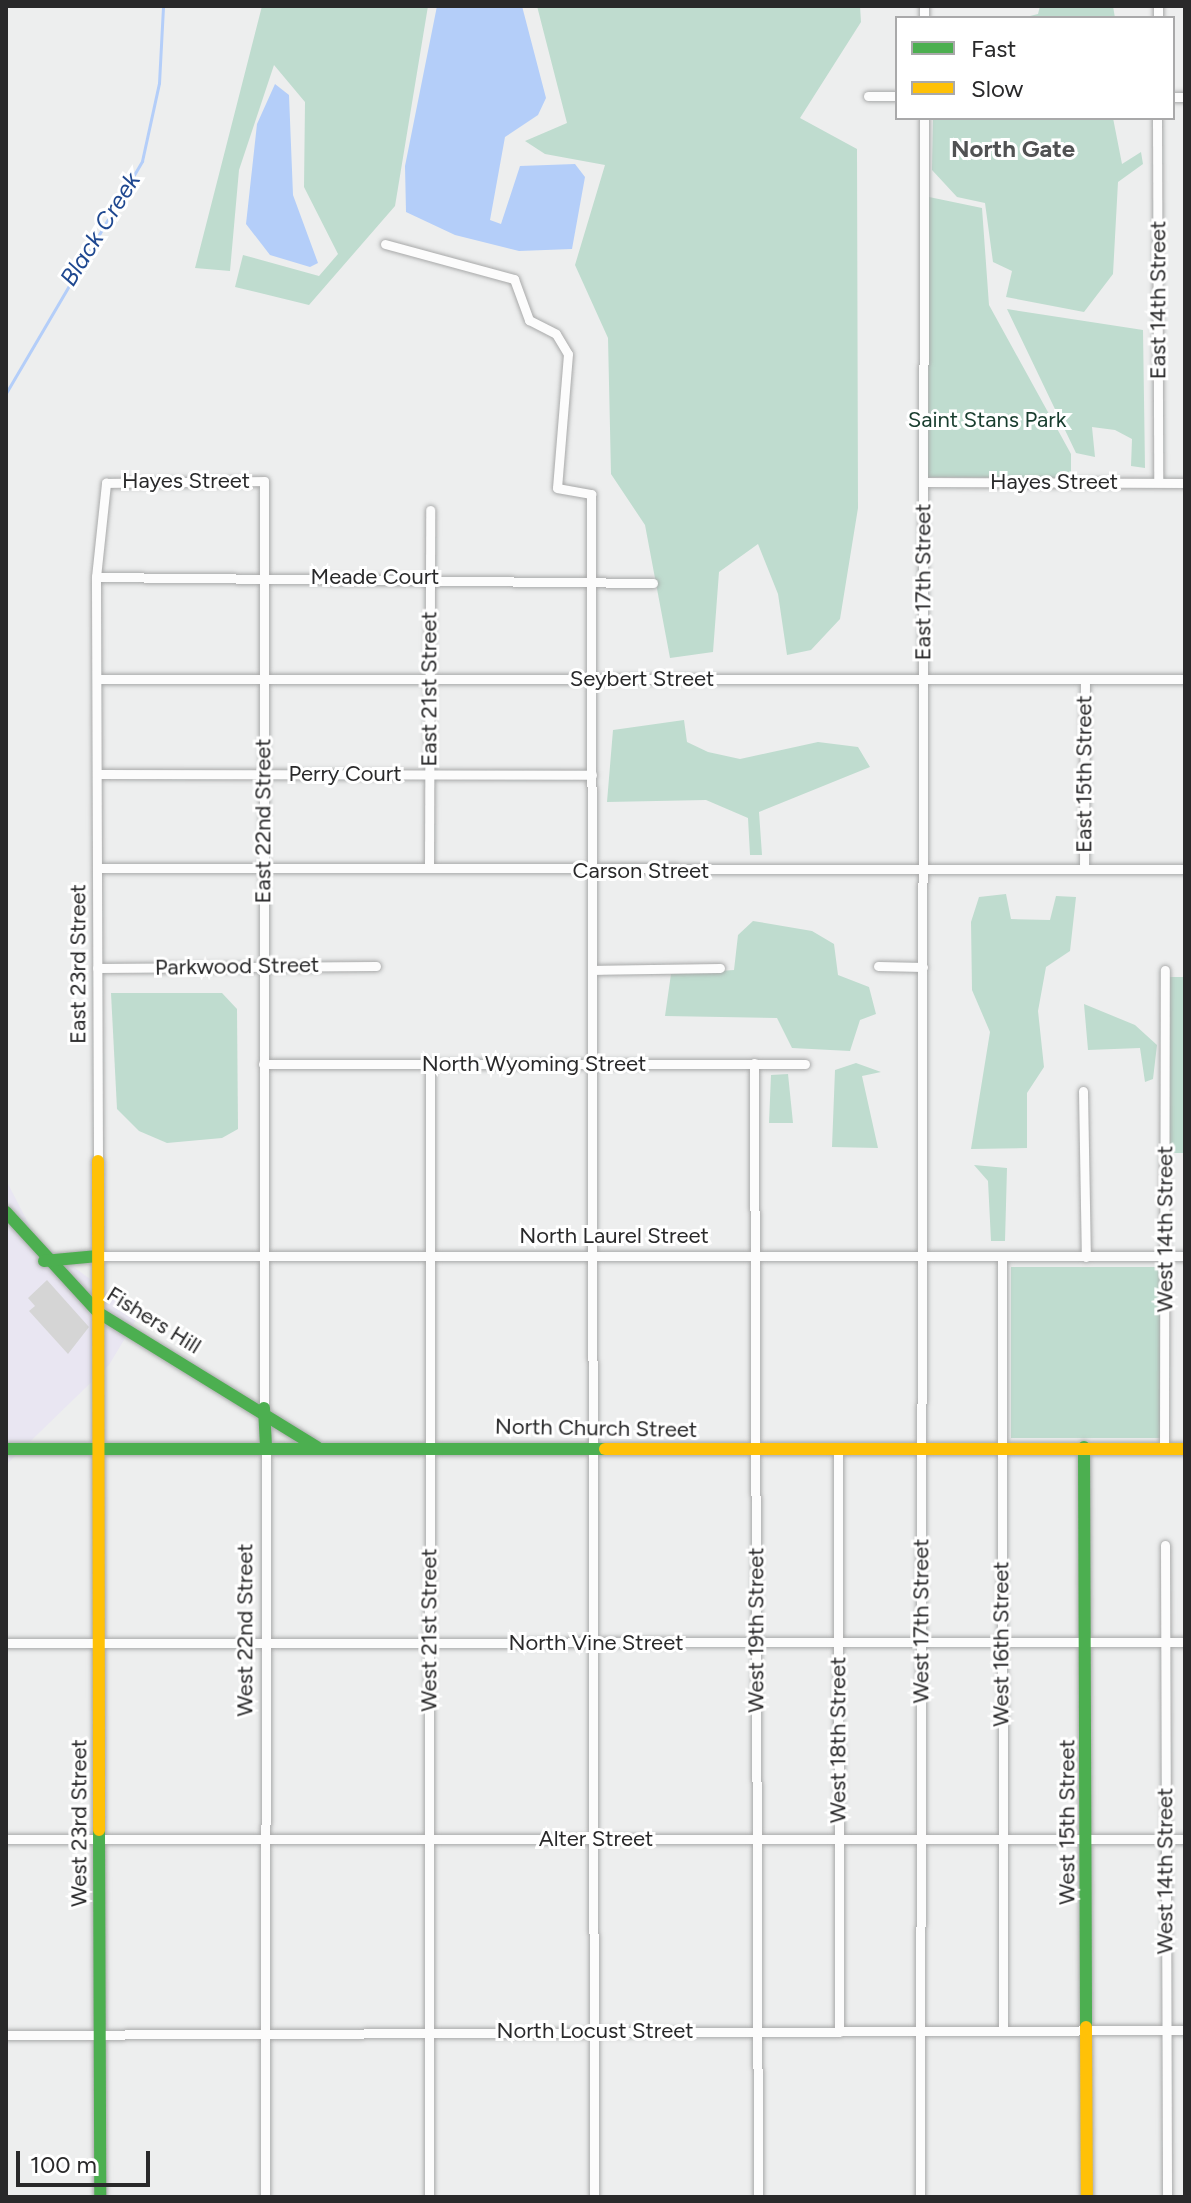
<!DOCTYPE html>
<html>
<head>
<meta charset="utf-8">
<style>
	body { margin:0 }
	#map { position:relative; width:1191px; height:2203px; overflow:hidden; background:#edeeee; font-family:Figtree,sans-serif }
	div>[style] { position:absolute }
	.commercial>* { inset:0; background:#e9e6f2 }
	.green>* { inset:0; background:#bfdccf; transform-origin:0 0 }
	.water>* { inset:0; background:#b4cef9 }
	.stream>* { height:3px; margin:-1.5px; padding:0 1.5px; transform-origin:1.5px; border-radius:1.5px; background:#b4cef9 }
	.building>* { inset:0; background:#d5d5d5 }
	.roads { filter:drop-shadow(0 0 2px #a8a9a9) drop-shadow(0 0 2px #a8a9a9) }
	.street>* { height:9px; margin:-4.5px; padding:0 4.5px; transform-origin:4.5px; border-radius:4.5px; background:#fcfcfc }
	.fast>* { height:12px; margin:-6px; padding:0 6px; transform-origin:6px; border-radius:6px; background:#4caf50 }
	.slow>* { height:12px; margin:-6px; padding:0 6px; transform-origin:6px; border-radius:6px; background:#ffc107 }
	span { translate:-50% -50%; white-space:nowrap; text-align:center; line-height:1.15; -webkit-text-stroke:6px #fff; paint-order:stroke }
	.street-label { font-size:22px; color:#29292a }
	.park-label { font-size:22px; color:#183d2e }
	.neighbourhood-label { font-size:24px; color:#515253; font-weight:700 }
	.water-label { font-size:24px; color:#1f4890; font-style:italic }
	.frame { position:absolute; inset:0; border:8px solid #29292a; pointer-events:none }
	.legend { position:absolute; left:895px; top:16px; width:280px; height:104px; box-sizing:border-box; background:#fff; border:2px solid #a9a9aa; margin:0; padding:10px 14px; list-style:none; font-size:24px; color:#29292a }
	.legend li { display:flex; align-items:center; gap:16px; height:40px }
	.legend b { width:40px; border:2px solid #a9a9aa }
	.scale { position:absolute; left:16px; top:2151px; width:134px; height:36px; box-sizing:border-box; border:4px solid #29292a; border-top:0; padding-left:10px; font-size:24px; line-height:28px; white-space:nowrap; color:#29292a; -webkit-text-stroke:6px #fff; paint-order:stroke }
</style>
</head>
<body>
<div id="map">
	<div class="commercial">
		<div style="clip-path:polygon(6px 1180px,37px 1240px,139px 1315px,109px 1365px,6px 1465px)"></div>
	</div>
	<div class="green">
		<div style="clip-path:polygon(262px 6px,428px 6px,395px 206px,309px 305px,235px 287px,243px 255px,319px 276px,338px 254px,304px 187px,305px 102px,274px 65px,239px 170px,230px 271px,195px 268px)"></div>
		<div style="clip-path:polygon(537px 6px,860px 6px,861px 22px,800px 118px,857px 149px,858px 508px,840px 619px,811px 650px,787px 655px,778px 594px,758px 544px,719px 572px,713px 652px,670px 658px,645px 525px,611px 474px,608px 338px,575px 265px,605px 165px,545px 154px,525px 141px,567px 123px)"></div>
		<div style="clip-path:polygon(1040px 6px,1113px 6px,1115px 18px,1022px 18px,1038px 14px)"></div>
		<div style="clip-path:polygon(933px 118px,1113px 118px,1122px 164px,1141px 152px,1143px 164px,1118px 182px,1113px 274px,1084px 312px,1006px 297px,1012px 271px,993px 262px,985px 203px,957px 197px,932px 170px)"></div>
		<div style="clip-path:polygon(929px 197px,982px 208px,989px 305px,1071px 454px,1071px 478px,928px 477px)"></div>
		<div style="clip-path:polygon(1007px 309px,1143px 330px,1145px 468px,1131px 466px,1132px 439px,1115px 430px,1092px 427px,1095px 457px,1076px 453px)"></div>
		<div style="clip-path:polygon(684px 720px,687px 742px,708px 752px,740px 759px,818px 742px,858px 747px,870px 767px,759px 812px,762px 855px,750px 855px,748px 818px,706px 800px,607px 802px,613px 730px)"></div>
		<div style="clip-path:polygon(1006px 894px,1011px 919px,1050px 920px,1056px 896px,1076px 897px,1070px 951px,1046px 967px,1038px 1011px,1044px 1067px,1027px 1093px,1027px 1148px,971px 1149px,990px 1032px,972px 990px,971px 922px,979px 897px)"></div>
		<div style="clip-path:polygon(753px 921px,812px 931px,834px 944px,838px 975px,869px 987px,876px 1014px,860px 1020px,850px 1051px,792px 1048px,777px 1018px,665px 1016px,671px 974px,734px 970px,738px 935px)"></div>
		<div style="left:1169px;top:977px;width:16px;height:176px"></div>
		<div style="clip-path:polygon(111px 993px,222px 993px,237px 1009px,238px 1129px,222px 1138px,167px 1143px,139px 1131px,117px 1109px)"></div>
		<div style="clip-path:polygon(1084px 1004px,1135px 1025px,1157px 1045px,1153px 1079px,1145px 1082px,1140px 1048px,1088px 1050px)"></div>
		<div style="clip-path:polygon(856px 1063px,881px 1072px,862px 1076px,878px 1148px,832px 1147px,835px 1070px)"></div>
		<div style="clip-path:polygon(788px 1074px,793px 1123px,769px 1123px,771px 1075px)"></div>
		<div style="clip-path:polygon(974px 1165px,1007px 1168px,1005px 1241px,991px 1241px,988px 1181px)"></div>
		<div style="left:1011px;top:1267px;width:149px;height:171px"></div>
	</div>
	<div class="water">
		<div style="clip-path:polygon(437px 6px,522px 6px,546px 98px,538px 115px,505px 137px,490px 220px,501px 224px,520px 166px,575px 164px,585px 177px,572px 249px,519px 251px,455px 235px,406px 212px,405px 166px)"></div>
		<div style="clip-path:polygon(275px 84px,289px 95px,293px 195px,318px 263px,310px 267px,270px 255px,246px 224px,257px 124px)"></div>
	</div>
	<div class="stream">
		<div style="left:6px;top:393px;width:269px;rotate:-59.6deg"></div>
		<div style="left:142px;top:161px;width:80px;rotate:-77.7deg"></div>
		<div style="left:159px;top:83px;width:77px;rotate:-87deg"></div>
	</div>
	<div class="building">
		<div style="clip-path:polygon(47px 1280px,89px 1327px,68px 1354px,29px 1311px,35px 1306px,28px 1298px)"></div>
	</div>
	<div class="roads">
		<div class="street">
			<div style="left:924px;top:18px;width:12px;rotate:-90deg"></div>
			<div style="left:1158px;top:18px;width:12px;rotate:-90deg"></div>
			<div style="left:868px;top:96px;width:29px"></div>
			<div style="left:1173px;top:97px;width:12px"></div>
			<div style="left:1157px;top:118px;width:364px;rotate:89.8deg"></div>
			<div style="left:385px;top:244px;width:134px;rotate:15.2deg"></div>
			<div style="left:514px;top:279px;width:44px;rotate:69.9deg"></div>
			<div style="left:529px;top:320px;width:30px;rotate:27deg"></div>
			<div style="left:556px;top:334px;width:23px;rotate:59deg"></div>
			<div style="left:568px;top:354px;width:134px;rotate:94.7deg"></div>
			<div style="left:557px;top:488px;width:35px;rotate:10deg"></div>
			<div style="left:591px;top:494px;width:1703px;rotate:89.9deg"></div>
			<div style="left:923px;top:482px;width:262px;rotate:0.2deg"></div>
			<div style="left:96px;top:577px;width:557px;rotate:0.62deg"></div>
			<div style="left:100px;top:679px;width:1085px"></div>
			<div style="left:98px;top:774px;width:494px;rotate:0.1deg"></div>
			<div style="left:98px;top:868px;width:1087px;rotate:0.05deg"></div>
			<div style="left:429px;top:868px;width:358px;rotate:-89.8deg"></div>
			<div style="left:1084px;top:869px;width:190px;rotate:-89.7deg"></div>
			<div style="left:878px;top:966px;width:45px;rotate:1.3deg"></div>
			<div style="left:97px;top:968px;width:279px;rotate:-0.4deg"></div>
			<div style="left:592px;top:970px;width:128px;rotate:-0.9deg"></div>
			<div style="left:754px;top:1063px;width:1134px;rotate:89.8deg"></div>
			<div style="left:263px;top:1064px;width:542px"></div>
			<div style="left:1083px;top:1091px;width:166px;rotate:89deg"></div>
			<div style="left:98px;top:1161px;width:584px;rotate:-90.2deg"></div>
			<div style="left:96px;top:577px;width:95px;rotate:-83.9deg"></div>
			<div style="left:106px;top:483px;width:158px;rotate:-0.7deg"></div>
			<div style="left:264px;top:481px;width:927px;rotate:90deg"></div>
			<div style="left:98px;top:1256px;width:1087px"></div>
			<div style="left:1002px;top:1256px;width:775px;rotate:89.93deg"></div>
			<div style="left:838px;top:1448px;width:584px;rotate:89.9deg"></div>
			<div style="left:1164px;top:1449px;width:479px;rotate:-89.9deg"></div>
			<div style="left:1165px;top:1545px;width:652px;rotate:89.82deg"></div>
			<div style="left:6px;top:1643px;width:1179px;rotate:-0.05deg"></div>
			<div style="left:6px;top:1839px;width:1179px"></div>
			<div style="left:6px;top:2035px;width:1179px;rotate:-0.24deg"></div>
			<div style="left:265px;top:2197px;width:750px;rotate:-89.92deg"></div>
			<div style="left:429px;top:2197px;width:1133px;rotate:-89.95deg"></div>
			<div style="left:920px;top:2197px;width:2079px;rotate:-89.89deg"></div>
		</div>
		<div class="fast">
			<div style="left:6px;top:1212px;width:137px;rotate:47.4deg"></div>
			<div style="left:99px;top:1313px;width:256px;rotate:31.6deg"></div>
			<div style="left:44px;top:1261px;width:54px;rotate:-5.3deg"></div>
			<div style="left:264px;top:1408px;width:39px;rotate:87deg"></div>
			<div style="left:1084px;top:1447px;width:580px;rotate:89.8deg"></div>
			<div style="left:6px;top:1449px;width:599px"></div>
			<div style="left:99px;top:1830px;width:367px;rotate:89.8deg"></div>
		</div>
		<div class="slow">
			<div style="left:98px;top:1161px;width:669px;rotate:89.91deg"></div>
			<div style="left:605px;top:1449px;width:580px"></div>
			<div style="left:1086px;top:2027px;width:170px;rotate:89.7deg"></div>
		</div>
	</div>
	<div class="street-label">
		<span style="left:1158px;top:300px;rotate:-90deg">East 14th Street</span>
		<span style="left:186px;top:481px">Hayes Street</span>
		<span style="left:1054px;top:482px">Hayes Street</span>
		<span style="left:375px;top:577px">Meade Court</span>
		<span style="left:923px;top:582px;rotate:-90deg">East 17th Street</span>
		<span style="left:642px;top:679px">Seybert Street</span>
		<span style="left:429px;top:689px;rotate:-90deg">East 21st Street</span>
		<span style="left:345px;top:774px">Perry Court</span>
		<span style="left:1084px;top:774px;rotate:-90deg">East 15th Street</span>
		<span style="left:263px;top:821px;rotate:-90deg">East 22nd Street</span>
		<span style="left:641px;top:871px">Carson Street</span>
		<span style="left:78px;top:964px;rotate:-90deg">East 23rd Street</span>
		<span style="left:237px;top:966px;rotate:-1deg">Parkwood Street</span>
		<span style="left:534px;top:1064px">North Wyoming Street</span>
		<span style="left:1165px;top:1229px;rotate:-90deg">West 14th Street</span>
		<span style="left:614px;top:1236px">North Laurel Street</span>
		<span style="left:154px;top:1320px;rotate:32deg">Fishers Hill</span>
		<span style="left:596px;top:1428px;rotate:1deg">North Church Street</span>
		<span style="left:921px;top:1621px;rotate:-90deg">West 17th Street</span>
		<span style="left:245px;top:1630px;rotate:-90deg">West 22nd Street</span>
		<span style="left:429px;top:1630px;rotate:-90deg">West 21st Street</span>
		<span style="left:756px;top:1630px;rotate:-90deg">West 19th Street</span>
		<span style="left:596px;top:1643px">North Vine Street</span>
		<span style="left:1001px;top:1644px;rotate:-90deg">West 16th Street</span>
		<span style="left:838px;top:1740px;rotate:-90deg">West 18th Street</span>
		<span style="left:1067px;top:1822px;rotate:-90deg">West 15th Street</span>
		<span style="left:79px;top:1823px;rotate:-90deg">West 23rd Street</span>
		<span style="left:596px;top:1839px">Alter Street</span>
		<span style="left:1165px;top:1871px;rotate:-90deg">West 14th Street</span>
		<span style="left:595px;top:2031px">North Locust Street</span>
	</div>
	<div class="park-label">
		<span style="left:987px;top:420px">Saint Stans Park</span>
	</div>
	<div class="neighbourhood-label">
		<span style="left:1013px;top:149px">North Gate</span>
	</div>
	<div class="water-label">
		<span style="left:100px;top:229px;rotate:-58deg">Black Creek</span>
	</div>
	<div class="frame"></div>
	<ul class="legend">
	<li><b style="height:10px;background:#4caf50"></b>Fast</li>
	<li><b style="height:10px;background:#ffc107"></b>Slow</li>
	</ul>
	<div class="scale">100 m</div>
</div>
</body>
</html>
